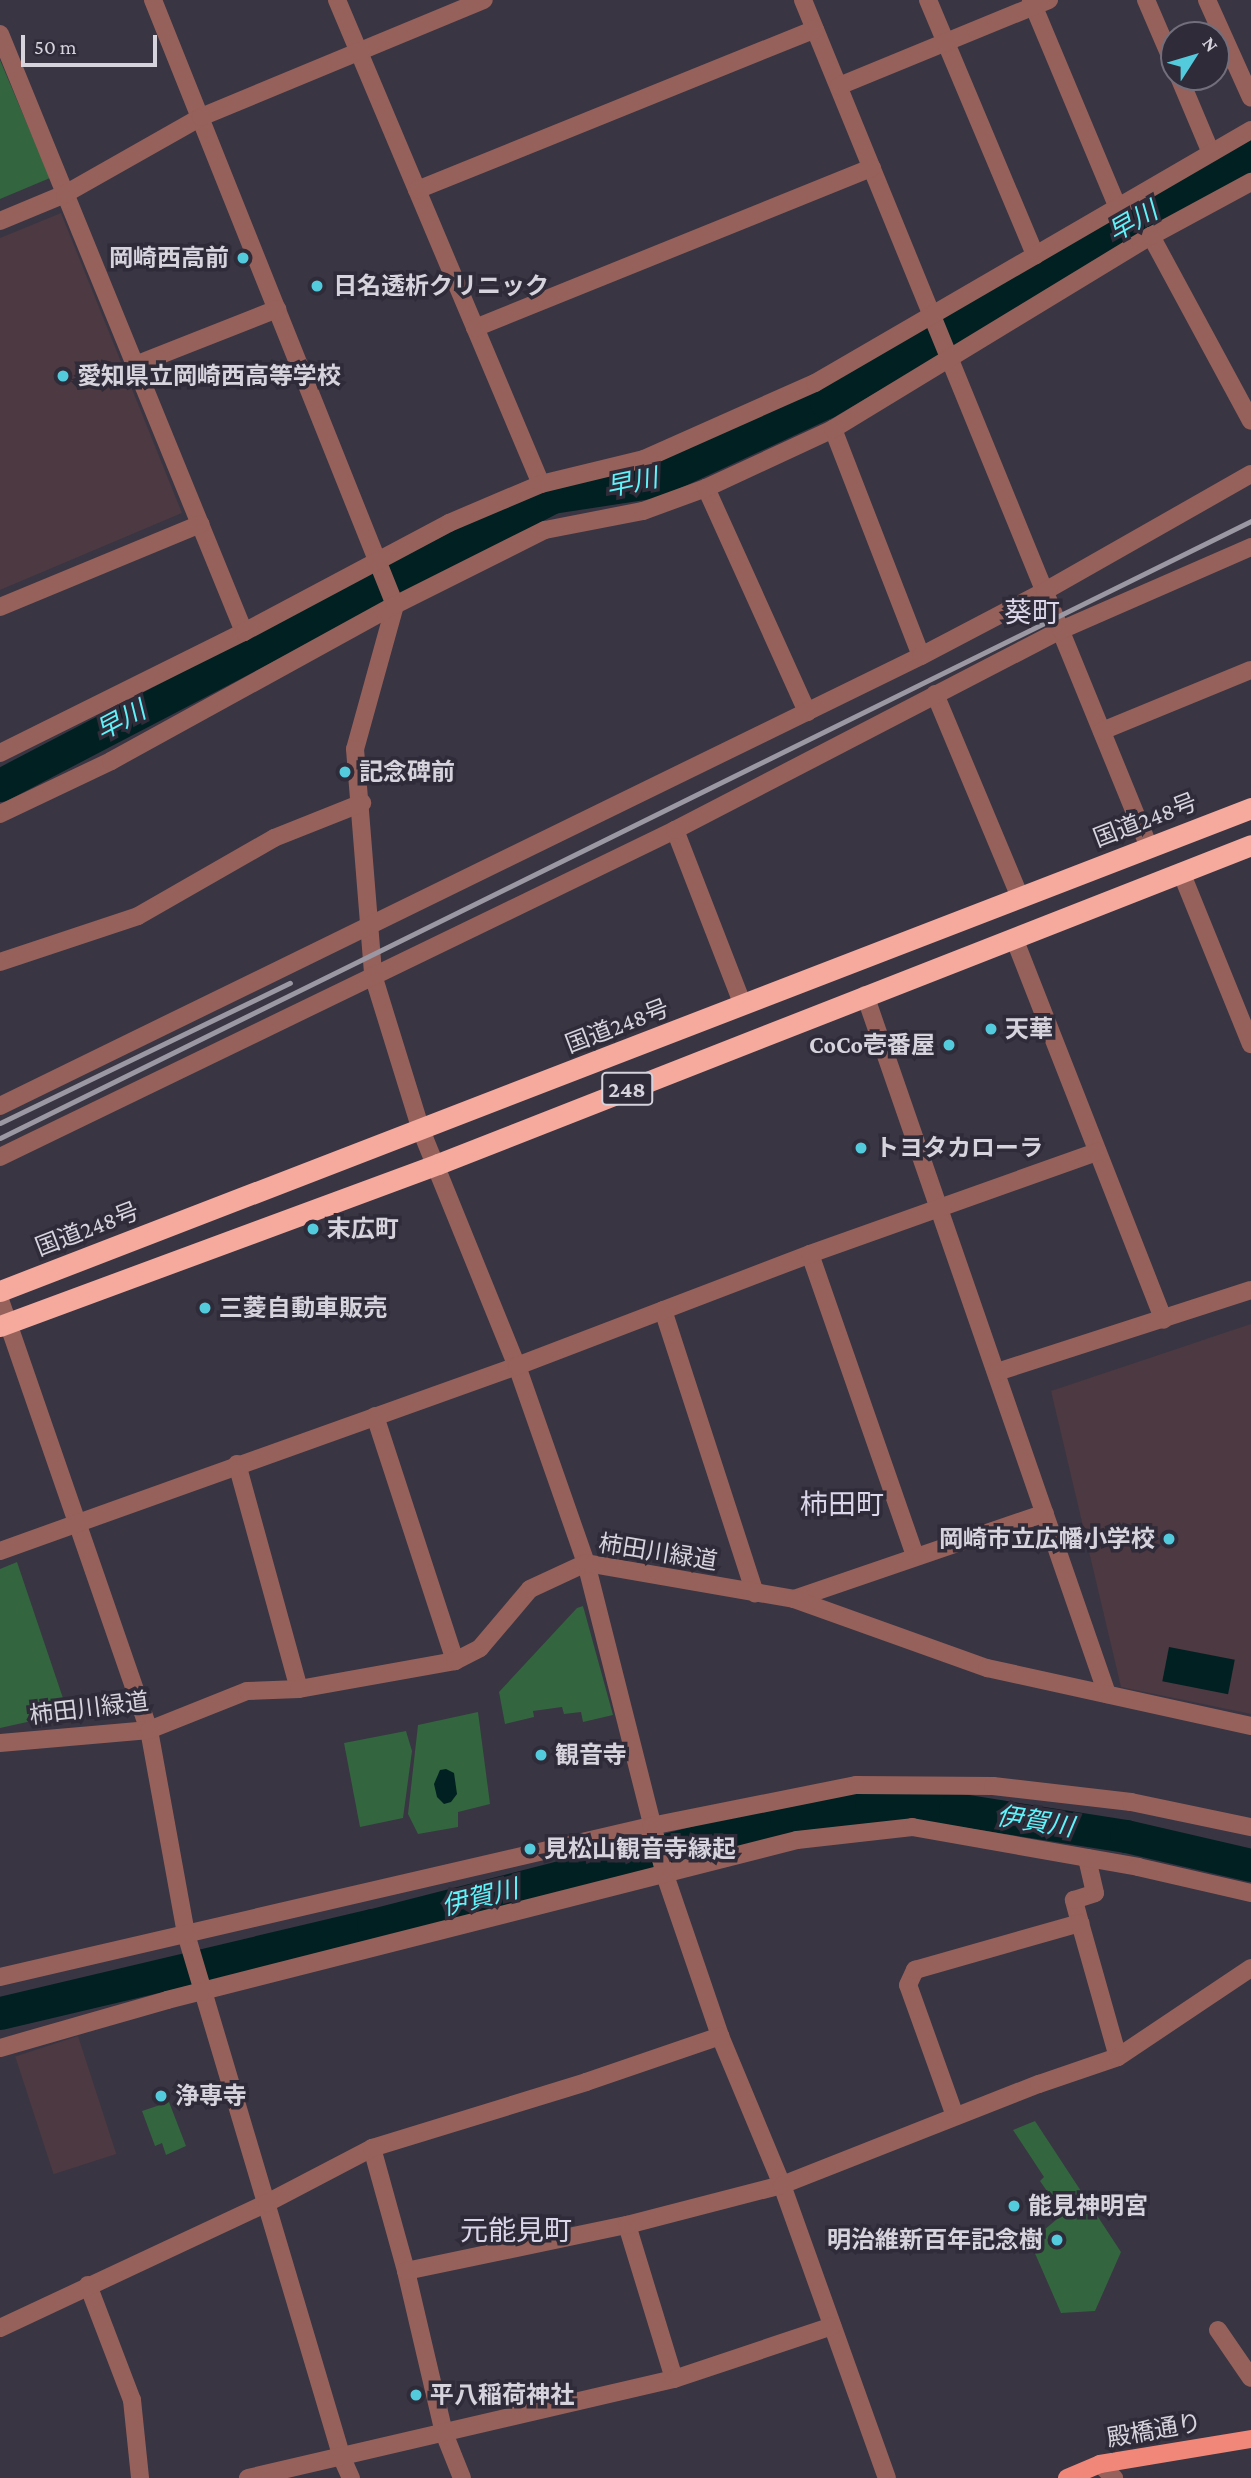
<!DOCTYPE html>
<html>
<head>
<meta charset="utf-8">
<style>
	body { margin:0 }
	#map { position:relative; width:1251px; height:2478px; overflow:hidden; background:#393543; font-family:"Crimson Pro","Noto Sans JP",serif }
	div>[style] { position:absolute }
	.education>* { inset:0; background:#4c3941; transform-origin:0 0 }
	.green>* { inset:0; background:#33653f }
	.water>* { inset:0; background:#002022; transform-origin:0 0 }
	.river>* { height:33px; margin:-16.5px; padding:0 16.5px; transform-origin:16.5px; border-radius:16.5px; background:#002022 }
	.minor>* { height:18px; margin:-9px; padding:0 9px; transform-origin:9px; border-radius:9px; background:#96615a }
	.major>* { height:18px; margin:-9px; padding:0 9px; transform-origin:9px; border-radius:9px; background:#f18779 }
	.highway>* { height:21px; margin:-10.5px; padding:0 10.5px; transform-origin:10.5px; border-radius:10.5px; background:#f6a99d }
	.rail>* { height:5px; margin:-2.5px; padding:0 2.5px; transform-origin:2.5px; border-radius:2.5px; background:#9b98a3 }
	.dots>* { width:19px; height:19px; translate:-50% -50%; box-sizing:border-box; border:4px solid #2f2b39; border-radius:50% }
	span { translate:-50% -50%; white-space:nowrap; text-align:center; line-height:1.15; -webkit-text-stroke:7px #2f2b39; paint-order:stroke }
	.shield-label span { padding:2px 5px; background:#2f2b39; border:2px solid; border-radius:5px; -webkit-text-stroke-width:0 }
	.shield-label { font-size:23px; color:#d6d3dd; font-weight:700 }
	.poi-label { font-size:24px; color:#d6d3dd; font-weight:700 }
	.right { translate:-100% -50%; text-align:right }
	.left { translate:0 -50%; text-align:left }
	.street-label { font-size:24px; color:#d6d3dd }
	.water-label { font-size:26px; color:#5ff3fa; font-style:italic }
	.quarter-label { font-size:28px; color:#dad5e8 }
	.north { position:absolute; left:1160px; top:21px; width:70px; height:70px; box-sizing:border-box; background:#2f2b39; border:2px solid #726e7b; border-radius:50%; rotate:53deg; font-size:19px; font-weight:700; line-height:28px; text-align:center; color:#d6d3dd }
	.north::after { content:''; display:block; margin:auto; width:24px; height:32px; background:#54cadd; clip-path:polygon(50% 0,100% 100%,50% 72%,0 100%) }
	.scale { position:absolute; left:21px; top:35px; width:136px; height:32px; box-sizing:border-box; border:4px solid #d6d3dd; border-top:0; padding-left:9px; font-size:21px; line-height:24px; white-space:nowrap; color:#d6d3dd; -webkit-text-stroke:5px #2f2b39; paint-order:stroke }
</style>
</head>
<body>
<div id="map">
	<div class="education">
		<div style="clip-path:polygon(61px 213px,182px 513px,0 590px,0 238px)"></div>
		<div style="clip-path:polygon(1251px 1324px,1251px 1714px,1121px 1687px,1051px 1391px)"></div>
		<div style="left:78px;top:2036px;width:124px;height:66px;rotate:72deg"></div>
	</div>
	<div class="green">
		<div style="clip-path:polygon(0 60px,50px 178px,0 199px)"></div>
		<div style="clip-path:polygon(17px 1562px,68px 1713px,0 1728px,0 1569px)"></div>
		<div style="clip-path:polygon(583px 1606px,613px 1715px,583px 1722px,581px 1712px,564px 1714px,562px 1707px,533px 1711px,534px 1717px,505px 1724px,499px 1692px,577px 1608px)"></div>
		<div style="clip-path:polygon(478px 1712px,490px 1804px,458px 1812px,458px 1827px,418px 1834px,408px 1814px,418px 1725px)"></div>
		<div style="clip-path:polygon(406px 1731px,412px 1751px,403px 1818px,360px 1827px,344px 1743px)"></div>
		<div style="clip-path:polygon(169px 2102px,186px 2146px,166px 2155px,162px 2143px,155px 2146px,142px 2111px)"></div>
		<div style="clip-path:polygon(1035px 2121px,1121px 2252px,1095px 2311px,1061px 2313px,1030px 2242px,1057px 2219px,1051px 2197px,1040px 2181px,1044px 2177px,1013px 2130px)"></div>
	</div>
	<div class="water">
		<div style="left:1169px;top:1647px;width:67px;height:35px;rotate:11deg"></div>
		<div style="clip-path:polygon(446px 1769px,454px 1773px,457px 1794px,451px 1802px,444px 1804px,437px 1797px,434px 1784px,440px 1770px)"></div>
	</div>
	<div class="river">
		<div style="left:0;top:785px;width:623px;rotate:-27.55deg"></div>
		<div style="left:552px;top:497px;width:104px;rotate:-8.8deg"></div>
		<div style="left:655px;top:481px;width:188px;rotate:-24.8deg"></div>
		<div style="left:826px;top:402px;width:493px;rotate:-30.4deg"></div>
		<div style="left:0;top:2013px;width:383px;rotate:-13.3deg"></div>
		<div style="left:373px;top:1925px;width:426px;rotate:-14.4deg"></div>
		<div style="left:786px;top:1819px;width:86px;rotate:-8.7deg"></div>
		<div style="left:871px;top:1806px;width:84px;rotate:2deg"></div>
		<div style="left:955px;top:1809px;width:173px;rotate:9deg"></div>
		<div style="left:1126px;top:1836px;width:128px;rotate:13.1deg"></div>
	</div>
	<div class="minor">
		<div style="left:153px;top:0;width:652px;rotate:68.2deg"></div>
		<div style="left:395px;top:605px;width:149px;rotate:105.5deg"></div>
		<div style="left:355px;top:749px;width:227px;rotate:85.4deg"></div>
		<div style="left:373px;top:975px;width:162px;rotate:72.8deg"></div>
		<div style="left:421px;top:1130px;width:255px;rotate:67.9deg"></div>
		<div style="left:517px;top:1366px;width:209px;rotate:70.7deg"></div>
		<div style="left:586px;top:1563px;width:322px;rotate:75.8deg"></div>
		<div style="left:665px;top:1875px;width:170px;rotate:71.1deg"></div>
		<div style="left:720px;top:2036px;width:161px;rotate:67.4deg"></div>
		<div style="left:782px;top:2185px;width:311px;rotate:70.3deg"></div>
		<div style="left:337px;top:0;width:525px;rotate:67.15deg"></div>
		<div style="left:803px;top:0;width:915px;rotate:67.78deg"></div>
		<div style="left:928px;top:0;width:277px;rotate:67.2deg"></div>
		<div style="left:1031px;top:0;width:225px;rotate:67.3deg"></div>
		<div style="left:1146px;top:0;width:71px;rotate:66.7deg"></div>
		<div style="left:1207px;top:0;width:107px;rotate:65.8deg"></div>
		<div style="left:0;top:34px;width:646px;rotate:67.8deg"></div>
		<div style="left:1179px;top:77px;width:82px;rotate:67.2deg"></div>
		<div style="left:839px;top:86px;width:227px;rotate:-22.3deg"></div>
		<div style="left:417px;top:190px;width:429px;rotate:-22deg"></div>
		<div style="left:0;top:221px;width:70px;rotate:-22.6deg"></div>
		<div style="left:65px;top:194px;width:156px;rotate:-29.5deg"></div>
		<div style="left:201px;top:117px;width:306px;rotate:-22.5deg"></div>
		<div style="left:1151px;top:236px;width:210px;rotate:61.6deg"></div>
		<div style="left:475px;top:328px;width:428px;rotate:-22deg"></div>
		<div style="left:135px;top:365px;width:153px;rotate:-21.5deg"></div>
		<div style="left:833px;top:429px;width:243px;rotate:68.8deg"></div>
		<div style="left:706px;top:488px;width:246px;rotate:65.7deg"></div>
		<div style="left:0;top:607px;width:217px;rotate:-22.5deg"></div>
		<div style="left:935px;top:694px;width:220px;rotate:67.3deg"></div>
		<div style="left:1102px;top:731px;width:161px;rotate:-22.3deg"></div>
		<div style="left:0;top:753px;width:272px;rotate:-26.4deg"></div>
		<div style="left:244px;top:632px;width:232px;rotate:-28deg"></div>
		<div style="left:449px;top:523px;width:100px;rotate:-23deg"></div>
		<div style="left:541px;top:484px;width:106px;rotate:-13.6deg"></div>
		<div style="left:644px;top:459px;width:187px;rotate:-24deg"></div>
		<div style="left:815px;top:383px;width:504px;rotate:-30.13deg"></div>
		<div style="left:0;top:814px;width:123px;rotate:-25.5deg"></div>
		<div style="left:111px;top:761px;width:324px;rotate:-28.8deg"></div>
		<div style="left:395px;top:605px;width:168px;rotate:-26.6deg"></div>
		<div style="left:545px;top:530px;width:100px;rotate:-11deg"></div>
		<div style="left:643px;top:511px;width:67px;rotate:-20.1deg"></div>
		<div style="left:706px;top:488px;width:140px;rotate:-24.9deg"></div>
		<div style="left:833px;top:429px;width:372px;rotate:-31.3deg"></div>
		<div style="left:1151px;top:236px;width:114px;rotate:-28.4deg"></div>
		<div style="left:675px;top:830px;width:188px;rotate:68.8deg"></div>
		<div style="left:1181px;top:872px;width:186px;rotate:67.9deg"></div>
		<div style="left:1014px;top:938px;width:410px;rotate:68.6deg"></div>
		<div style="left:0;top:962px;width:145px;rotate:-18.4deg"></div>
		<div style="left:138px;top:916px;width:157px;rotate:-29.8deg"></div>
		<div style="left:274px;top:838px;width:95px;rotate:-21.7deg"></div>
		<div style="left:865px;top:995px;width:740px;rotate:70.9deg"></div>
		<div style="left:0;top:1106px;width:1025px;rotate:-26.04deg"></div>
		<div style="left:921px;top:656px;width:140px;rotate:-27.7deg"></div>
		<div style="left:1045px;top:591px;width:237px;rotate:-29.6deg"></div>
		<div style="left:0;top:1157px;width:750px;rotate:-25.85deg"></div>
		<div style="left:675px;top:830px;width:435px;rotate:-27.4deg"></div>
		<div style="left:1061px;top:630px;width:207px;rotate:-23.6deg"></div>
		<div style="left:810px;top:1254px;width:319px;rotate:70.8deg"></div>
		<div style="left:0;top:1300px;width:455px;rotate:70.9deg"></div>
		<div style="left:149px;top:1730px;width:207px;rotate:79.7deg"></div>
		<div style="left:186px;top:1934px;width:547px;rotate:73.42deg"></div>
		<div style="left:342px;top:2458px;width:22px;rotate:66deg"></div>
		<div style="left:663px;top:1310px;width:298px;rotate:72deg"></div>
		<div style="left:997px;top:1372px;width:267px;rotate:-17.9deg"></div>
		<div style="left:375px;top:1416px;width:258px;rotate:71.9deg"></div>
		<div style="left:237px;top:1464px;width:233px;rotate:74.6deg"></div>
		<div style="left:0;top:1551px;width:549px;rotate:-19.69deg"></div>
		<div style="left:517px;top:1366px;width:314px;rotate:-20.9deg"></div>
		<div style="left:810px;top:1254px;width:305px;rotate:-19.6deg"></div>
		<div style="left:794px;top:1599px;width:265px;rotate:-18.9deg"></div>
		<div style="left:0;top:1743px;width:150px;rotate:-5deg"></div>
		<div style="left:149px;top:1730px;width:105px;rotate:-21.7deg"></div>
		<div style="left:247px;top:1691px;width:52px;rotate:-2.2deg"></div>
		<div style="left:299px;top:1689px;width:158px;rotate:-10.2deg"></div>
		<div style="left:455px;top:1661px;width:28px;rotate:-27deg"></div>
		<div style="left:480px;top:1648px;width:77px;rotate:-49.7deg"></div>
		<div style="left:530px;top:1589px;width:62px;rotate:-24.9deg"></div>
		<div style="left:586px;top:1563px;width:211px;rotate:9.8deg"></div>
		<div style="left:794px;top:1599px;width:205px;rotate:19.7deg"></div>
		<div style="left:987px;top:1668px;width:270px;rotate:12.4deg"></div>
		<div style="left:1080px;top:1923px;width:24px;rotate:-105deg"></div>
		<div style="left:1074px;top:1900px;width:22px;rotate:-18deg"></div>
		<div style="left:1095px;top:1893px;width:36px;rotate:-103deg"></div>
		<div style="left:0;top:1977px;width:668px;rotate:-13.06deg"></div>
		<div style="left:651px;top:1826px;width:209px;rotate:-11.3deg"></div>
		<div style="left:856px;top:1785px;width:137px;rotate:0.4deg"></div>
		<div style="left:993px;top:1786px;width:139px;rotate:6.6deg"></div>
		<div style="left:1131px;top:1802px;width:123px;rotate:11.8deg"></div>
		<div style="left:0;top:2048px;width:174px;rotate:-16deg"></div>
		<div style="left:167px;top:2000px;width:650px;rotate:-14.25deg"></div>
		<div style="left:797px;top:1840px;width:116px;rotate:-6.4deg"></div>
		<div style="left:912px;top:1827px;width:230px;rotate:10deg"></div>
		<div style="left:1138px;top:1867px;width:116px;rotate:13deg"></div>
		<div style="left:955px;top:2116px;width:139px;rotate:-109.7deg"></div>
		<div style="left:908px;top:1985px;width:17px;rotate:-65deg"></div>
		<div style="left:915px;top:1970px;width:172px;rotate:-15.9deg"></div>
		<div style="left:1080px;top:1923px;width:139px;rotate:74.2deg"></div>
		<div style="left:372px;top:2148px;width:128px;rotate:74.5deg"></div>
		<div style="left:406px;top:2271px;width:166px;rotate:76.8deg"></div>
		<div style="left:444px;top:2433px;width:48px;rotate:68.2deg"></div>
		<div style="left:627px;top:2225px;width:161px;rotate:73deg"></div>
		<div style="left:406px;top:2271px;width:226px;rotate:-11.8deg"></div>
		<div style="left:627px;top:2225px;width:160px;rotate:-14.5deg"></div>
		<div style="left:782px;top:2185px;width:276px;rotate:-21.5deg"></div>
		<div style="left:1039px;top:2084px;width:83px;rotate:-18.9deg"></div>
		<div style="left:1118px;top:2057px;width:160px;rotate:-33.8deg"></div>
		<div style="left:88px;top:2285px;width:123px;rotate:69.1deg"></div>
		<div style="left:132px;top:2400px;width:78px;rotate:84.1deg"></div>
		<div style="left:0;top:2328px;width:295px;rotate:-25.1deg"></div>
		<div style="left:267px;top:2203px;width:119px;rotate:-27.6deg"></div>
		<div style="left:372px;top:2148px;width:224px;rotate:-17.1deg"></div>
		<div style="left:586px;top:2082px;width:142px;rotate:-18.9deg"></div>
		<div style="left:1218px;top:2330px;width:58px;rotate:55.5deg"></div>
		<div style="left:1100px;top:2464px;width:20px;rotate:45deg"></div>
		<div style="left:248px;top:2478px;width:437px;rotate:-13.1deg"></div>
		<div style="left:674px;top:2379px;width:167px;rotate:-18.5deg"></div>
	</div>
	<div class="major">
		<div style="left:1067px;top:2478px;width:36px;rotate:-23deg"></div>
		<div style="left:1100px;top:2464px;width:153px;rotate:-9.4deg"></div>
	</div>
	<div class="highway">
		<div style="left:0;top:1291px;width:1341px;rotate:-21.11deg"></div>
		<div style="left:0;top:1326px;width:467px;rotate:-20.3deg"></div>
		<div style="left:438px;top:1164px;width:873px;rotate:-21.42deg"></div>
	</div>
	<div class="rail">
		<div style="left:0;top:1123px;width:322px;rotate:-25.8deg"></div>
		<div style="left:0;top:1138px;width:1395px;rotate:-26.25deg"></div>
	</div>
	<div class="dots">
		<div style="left:243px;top:258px;background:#54cadd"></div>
		<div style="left:317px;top:286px;background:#54cadd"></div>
		<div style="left:63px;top:376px;background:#54cadd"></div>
		<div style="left:345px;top:772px;background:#54cadd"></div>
		<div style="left:991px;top:1029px;background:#54cadd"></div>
		<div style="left:949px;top:1045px;background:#54cadd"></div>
		<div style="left:861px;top:1148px;background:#54cadd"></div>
		<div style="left:313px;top:1229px;background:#54cadd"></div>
		<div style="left:205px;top:1308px;background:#54cadd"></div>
		<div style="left:1169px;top:1539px;background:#54cadd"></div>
		<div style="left:541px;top:1755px;background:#54cadd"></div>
		<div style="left:530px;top:1849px;background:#54cadd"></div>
		<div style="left:161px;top:2096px;background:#54cadd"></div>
		<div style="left:1014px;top:2206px;background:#54cadd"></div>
		<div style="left:1057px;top:2240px;background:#54cadd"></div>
		<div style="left:416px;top:2395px;background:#54cadd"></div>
	</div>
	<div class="shield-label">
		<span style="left:627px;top:1089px">248</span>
	</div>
	<div class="poi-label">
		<span class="right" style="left:229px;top:258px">岡崎西高前</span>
		<span class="left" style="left:333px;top:286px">日名透析クリニック</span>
		<span class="left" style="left:77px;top:376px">愛知県立岡崎西高等学校</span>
		<span class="left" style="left:359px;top:772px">記念碑前</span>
		<span class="left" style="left:1005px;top:1029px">天華</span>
		<span class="right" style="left:935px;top:1045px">CoCo壱番屋</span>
		<span class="left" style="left:875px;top:1148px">トヨタカローラ</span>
		<span class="left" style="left:327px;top:1229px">末広町</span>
		<span class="left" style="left:219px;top:1308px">三菱自動車販売</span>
		<span class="right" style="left:1155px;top:1539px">岡崎市立広幡小学校</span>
		<span class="left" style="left:555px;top:1755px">観音寺</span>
		<span class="left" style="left:544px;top:1849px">見松山観音寺縁起</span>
		<span class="left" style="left:175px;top:2096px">浄専寺</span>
		<span class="left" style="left:1028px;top:2206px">能見神明宮</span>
		<span class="right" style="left:1043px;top:2240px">明治維新百年記念樹</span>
		<span class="left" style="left:430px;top:2395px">平八稲荷神社</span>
	</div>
	<div class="street-label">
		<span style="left:1145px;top:820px;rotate:-21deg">国道248号</span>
		<span style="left:617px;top:1026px;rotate:-21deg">国道248号</span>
		<span style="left:87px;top:1229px;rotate:-21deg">国道248号</span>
		<span style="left:658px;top:1552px;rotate:9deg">柿田川緑道</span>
		<span style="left:89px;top:1708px;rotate:-7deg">柿田川緑道</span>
		<span style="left:1154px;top:2430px;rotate:-10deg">殿橋通り</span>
	</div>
	<div class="water-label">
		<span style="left:1133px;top:222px;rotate:-30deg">早川</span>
		<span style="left:632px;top:483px;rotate:-12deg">早川</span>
		<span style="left:121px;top:721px;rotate:-28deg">早川</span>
		<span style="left:1035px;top:1822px;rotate:9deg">伊賀川</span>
		<span style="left:480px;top:1898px;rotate:-14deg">伊賀川</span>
	</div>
	<div class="quarter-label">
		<span style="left:1032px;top:613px">葵町</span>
		<span style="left:842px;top:1505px">柿田町</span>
		<span style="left:516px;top:2231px">元能見町</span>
	</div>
	<div class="north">N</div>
	<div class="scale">50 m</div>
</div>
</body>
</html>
